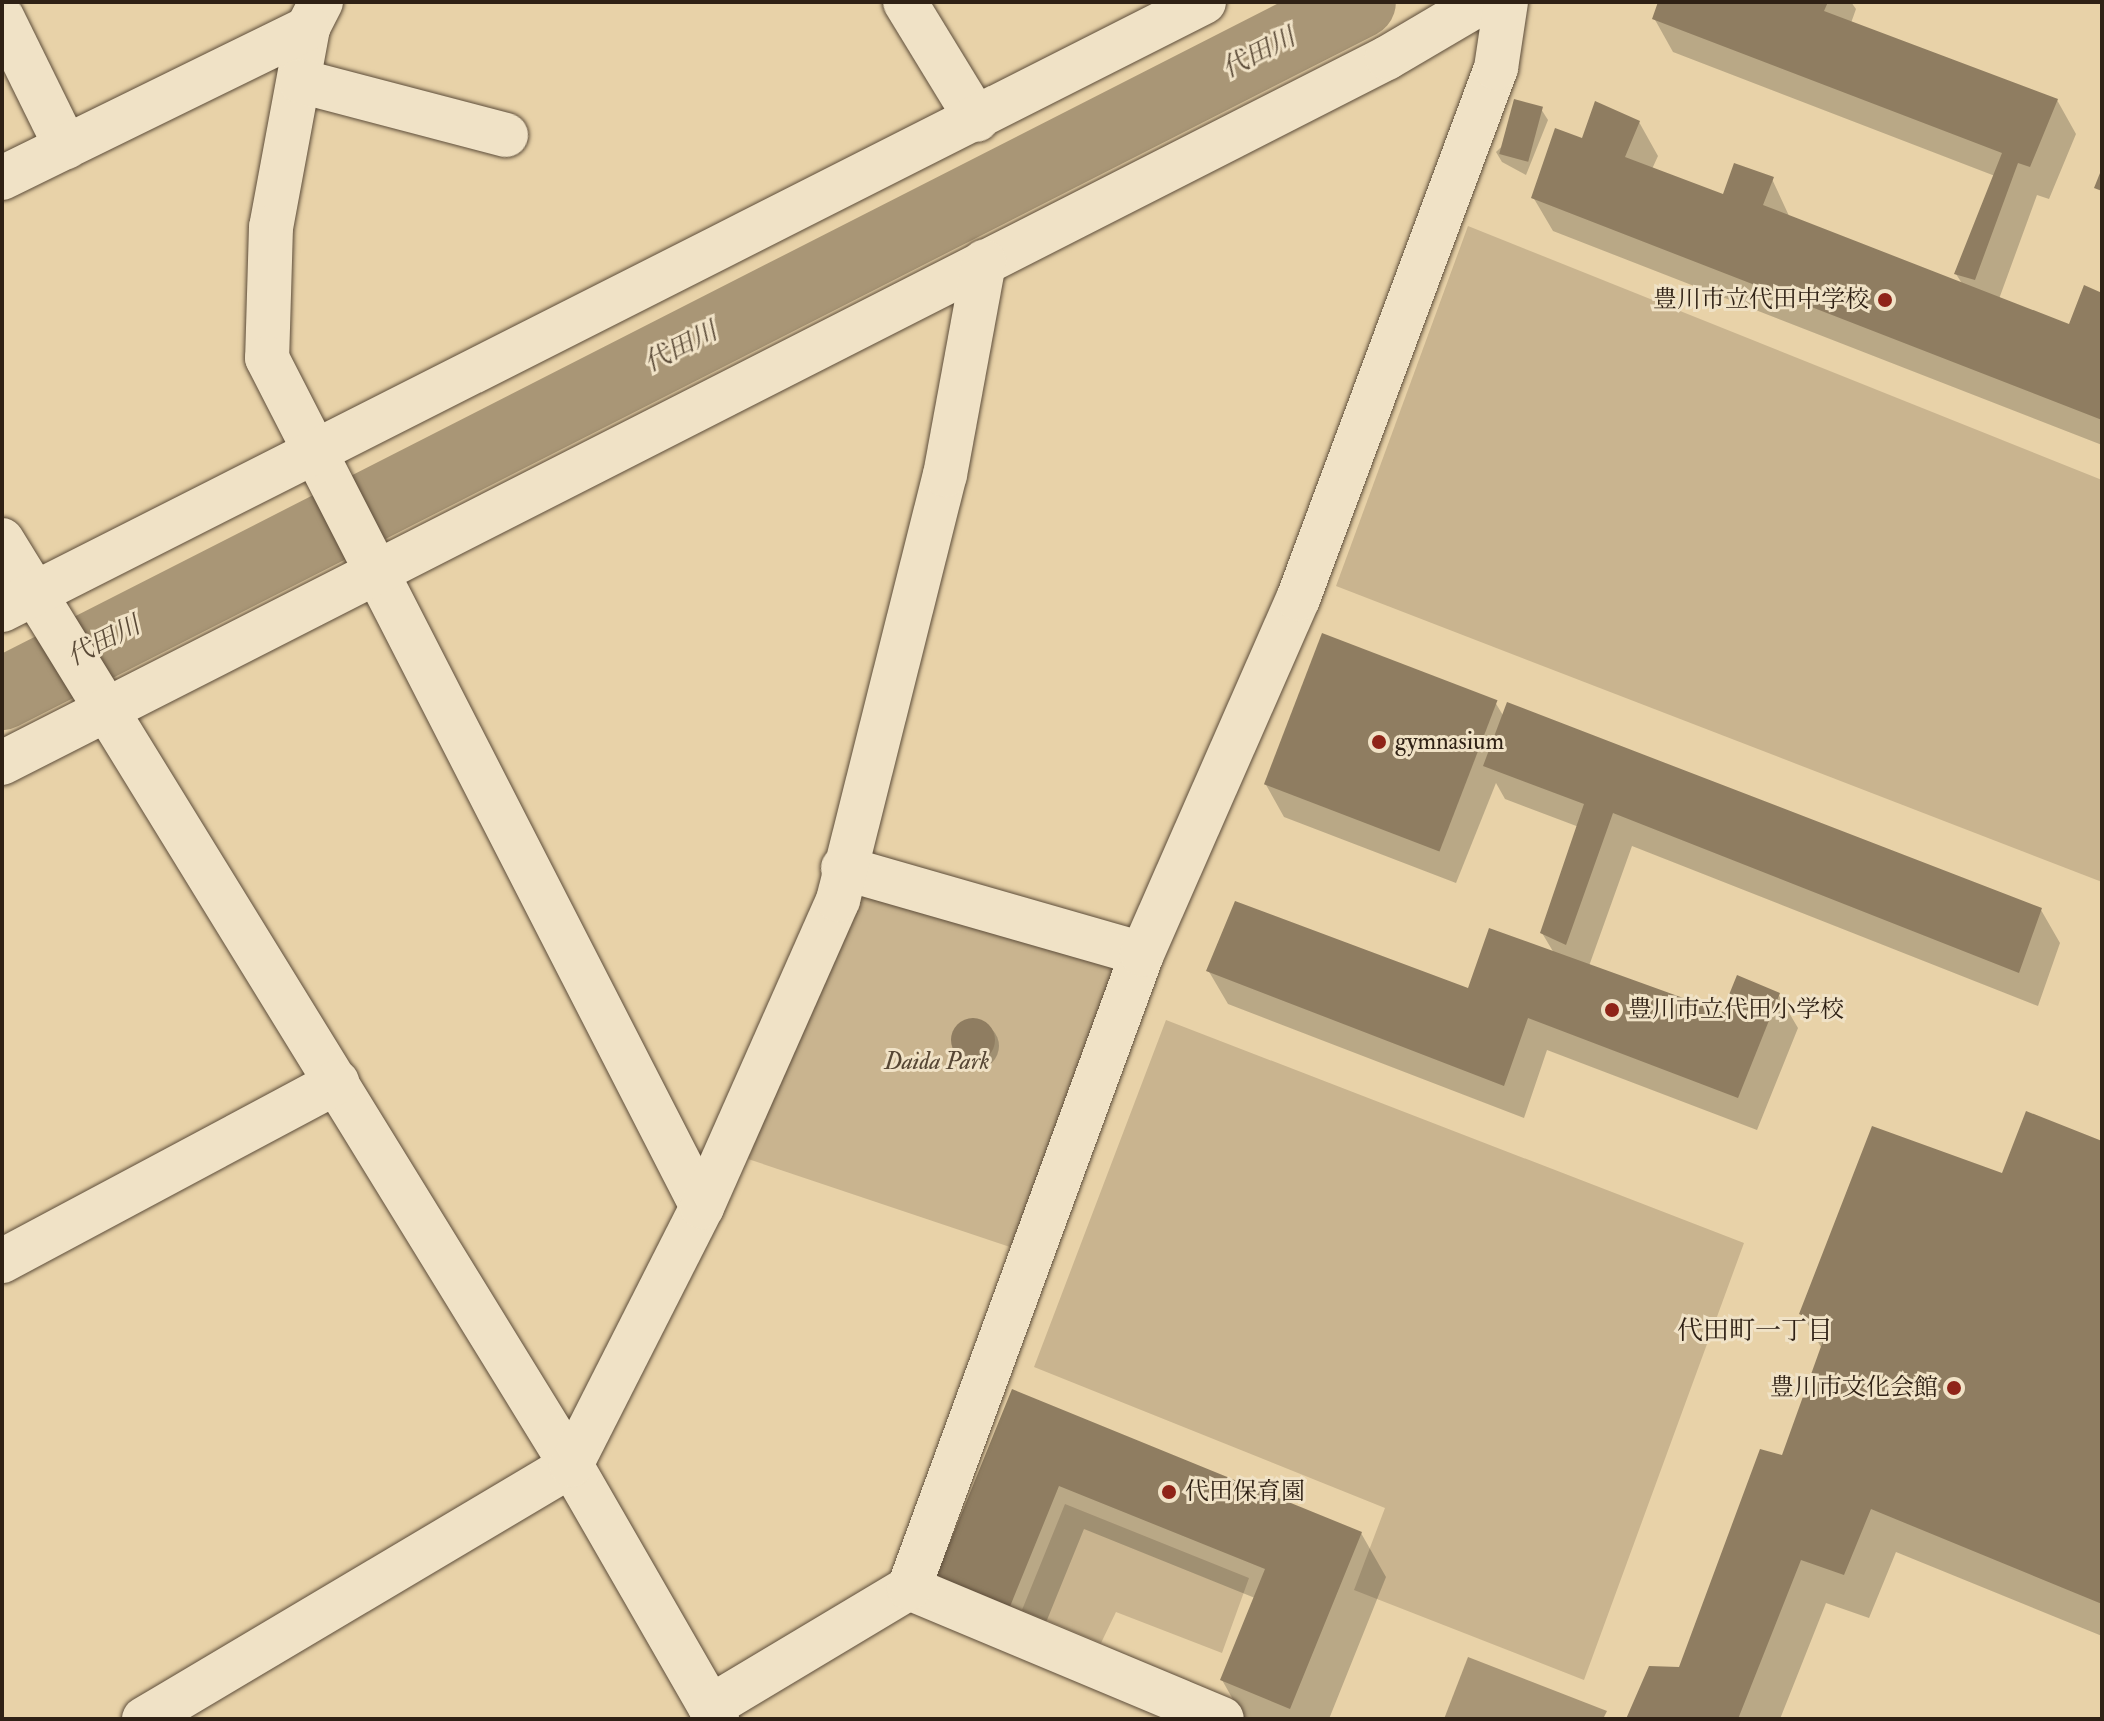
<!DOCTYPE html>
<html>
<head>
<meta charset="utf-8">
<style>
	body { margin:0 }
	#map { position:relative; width:2104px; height:1721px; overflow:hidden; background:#e8d2a8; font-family:"IM FELL Double Pica","Noto Serif JP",serif }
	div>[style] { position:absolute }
	.green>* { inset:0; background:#c9b48f }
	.water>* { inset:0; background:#a99676 }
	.shadow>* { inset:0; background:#0003 }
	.round { border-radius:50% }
	.river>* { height:72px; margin:-36px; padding:0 36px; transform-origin:36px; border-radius:36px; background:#a99676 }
	.building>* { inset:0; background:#8f7d61; transform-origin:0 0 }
	.roads { filter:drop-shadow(0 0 2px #5d4d3a) drop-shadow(0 0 2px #5d4d3a) }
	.minor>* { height:44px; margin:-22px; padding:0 22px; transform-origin:22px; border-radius:22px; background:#f0e2c6 }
	.dots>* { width:22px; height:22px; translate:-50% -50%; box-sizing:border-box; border:4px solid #f0e2c6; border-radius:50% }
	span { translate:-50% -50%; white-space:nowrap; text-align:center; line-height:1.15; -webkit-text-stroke:6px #f0e2c6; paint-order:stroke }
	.poi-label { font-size:24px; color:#2f2115 }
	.right { translate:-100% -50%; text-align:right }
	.left { translate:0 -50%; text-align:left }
	.park-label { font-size:24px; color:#564634; font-style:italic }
	.water-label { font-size:26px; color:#5a4a37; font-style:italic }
	.neighbourhood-label { font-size:26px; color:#2f2115 }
	.frame { position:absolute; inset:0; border:4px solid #2f2115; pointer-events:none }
</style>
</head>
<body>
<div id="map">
	<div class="green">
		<div style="clip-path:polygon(1468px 226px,2102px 480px,2102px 882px,1336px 586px)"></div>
		<div style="clip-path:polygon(871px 893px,1107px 960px,1118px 980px,1010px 1247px,748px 1159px,856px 904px)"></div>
		<div style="clip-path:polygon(1166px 1020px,1744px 1243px,1584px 1680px,1354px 1590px,1385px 1508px,1034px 1367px)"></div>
		<div style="clip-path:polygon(1065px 1504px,1249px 1578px,1222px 1653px,1116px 1612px,1101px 1643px,1022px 1610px)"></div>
	</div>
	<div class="water">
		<div style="clip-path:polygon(1468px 1657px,1607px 1711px,1603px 1719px,1444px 1719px)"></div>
	</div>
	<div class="shadow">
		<div style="clip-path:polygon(1660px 2px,1851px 2px,1856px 9px,1851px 23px,2057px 100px,2076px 134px,2049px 199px,2037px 195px,1999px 299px,2070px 327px,2102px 295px,2102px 445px,1553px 231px,1533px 197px,1583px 141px,1639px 122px,1658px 156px,1652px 169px,1724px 196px,1772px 179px,1790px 218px,1963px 285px,1956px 274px,1995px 176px,1673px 52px,1654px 18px)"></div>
		<div style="clip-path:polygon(1541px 109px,1548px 120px,1526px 175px,1502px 162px,1496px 152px)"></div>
		<div style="clip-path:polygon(1495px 702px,1504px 717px,2041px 910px,2060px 943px,2038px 1006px,1632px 846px,1589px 966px,1723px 1014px,1778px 994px,1798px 1028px,1757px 1130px,1547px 1050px,1524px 1118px,1228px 1004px,1208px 970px,1470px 991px,1554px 953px,1542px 933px,1579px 827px,1505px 799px,1496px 783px,1456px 883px,1284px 817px,1265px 783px)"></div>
		<div class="round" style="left:953px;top:1023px;width:46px;height:46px"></div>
		<div style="clip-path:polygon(2102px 1143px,2102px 1636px,1896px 1552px,1869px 1618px,1826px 1603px,1780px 1719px,1628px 1719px,1680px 1669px,1783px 1457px,1822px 1349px,1802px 1314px,2003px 1176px)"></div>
		<div style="clip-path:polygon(1013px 1392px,1361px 1533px,1386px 1577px,1329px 1719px,1244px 1719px,1222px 1680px,1255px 1598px,1084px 1529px,1034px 1652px,962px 1623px)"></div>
	</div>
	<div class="river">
		<div style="left:2px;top:694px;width:1524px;rotate:-27deg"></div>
	</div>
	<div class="building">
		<div style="clip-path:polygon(1658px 2px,1828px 2px,1824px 11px,2058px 99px,2030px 167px,2018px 163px,1975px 280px,1954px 274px,2002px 153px,1652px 19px)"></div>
		<div style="left:1514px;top:99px;width:30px;height:57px;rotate:15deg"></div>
		<div style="clip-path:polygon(1595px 101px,1640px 121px,1625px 157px,1723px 194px,1734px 163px,1774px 177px,1763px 205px,2069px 324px,2084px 285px,2102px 293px,2102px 420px,1531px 198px,1555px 128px,1582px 138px)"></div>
		<div style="clip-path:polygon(2102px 168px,2102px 191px,2094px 188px)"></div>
		<div style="left:1322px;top:633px;width:188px;height:162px;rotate:21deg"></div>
		<div style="clip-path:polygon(1507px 702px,2042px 908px,2019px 973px,1613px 813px,1566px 945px,1540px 933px,1584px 804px,1483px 766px)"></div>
		<div style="clip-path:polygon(1235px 901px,1468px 988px,1489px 928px,1722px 1012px,1737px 975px,1780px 993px,1738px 1098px,1528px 1018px,1504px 1086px,1206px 971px)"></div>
		<div class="round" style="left:951px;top:1018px;width:44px;height:44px"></div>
		<div style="clip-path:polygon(2026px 1111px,2102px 1141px,2102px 1604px,1871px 1509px,1844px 1575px,1801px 1560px,1738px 1719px,1626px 1719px,1649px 1666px,1679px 1667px,1760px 1449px,1782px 1455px,1828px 1327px,1799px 1314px,1872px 1126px,2002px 1173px)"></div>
		<div style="clip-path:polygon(1012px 1389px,1362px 1532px,1290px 1709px,1220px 1680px,1265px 1569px,1059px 1486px,1009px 1609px,935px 1579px)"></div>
	</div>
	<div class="roads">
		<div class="minor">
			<div style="left:321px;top:2px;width:29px;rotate:117deg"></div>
			<div style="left:308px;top:28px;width:202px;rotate:100.5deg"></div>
			<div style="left:271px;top:227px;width:131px;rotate:91.7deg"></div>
			<div style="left:267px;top:358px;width:954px;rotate:62.87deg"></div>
			<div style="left:905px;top:2px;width:138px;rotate:58.6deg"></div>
			<div style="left:2px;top:17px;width:145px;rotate:63.8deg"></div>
			<div style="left:300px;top:81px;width:213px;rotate:14.7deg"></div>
			<div style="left:2px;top:178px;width:341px;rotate:-26.1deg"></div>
			<div style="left:2px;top:540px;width:1086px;rotate:58.4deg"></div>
			<div style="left:571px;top:1465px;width:293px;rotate:60.1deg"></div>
			<div style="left:2px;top:610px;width:1347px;rotate:-26.83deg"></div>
			<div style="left:2px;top:763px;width:1554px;rotate:-26.98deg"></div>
			<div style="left:1387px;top:58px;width:110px;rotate:-30.5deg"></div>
			<div style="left:843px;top:868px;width:311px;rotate:16deg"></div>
			<div style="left:2px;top:1261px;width:380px;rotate:-28.1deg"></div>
			<div style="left:909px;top:1588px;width:339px;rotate:22.7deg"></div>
			<div style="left:710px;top:1707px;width:232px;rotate:-30.9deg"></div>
			<div style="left:909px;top:1588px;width:675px;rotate:-69.82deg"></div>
			<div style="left:1142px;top:954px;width:388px;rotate:-66.3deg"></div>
			<div style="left:1298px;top:599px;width:567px;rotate:-69.55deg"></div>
			<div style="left:1496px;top:68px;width:67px;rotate:-81.4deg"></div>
			<div style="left:144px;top:1719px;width:497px;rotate:-30.7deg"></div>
			<div style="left:571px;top:1465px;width:289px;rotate:-63.1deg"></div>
			<div style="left:702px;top:1207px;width:336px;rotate:-66.1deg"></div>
			<div style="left:838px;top:900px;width:438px;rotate:-75.9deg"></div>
			<div style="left:945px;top:475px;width:217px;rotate:-79.6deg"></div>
		</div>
	</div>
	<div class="dots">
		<div style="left:1885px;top:300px;background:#8f2418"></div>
		<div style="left:1379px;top:742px;background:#8f2418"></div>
		<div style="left:1612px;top:1010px;background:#8f2418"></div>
		<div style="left:1954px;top:1388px;background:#8f2418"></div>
		<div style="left:1169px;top:1492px;background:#8f2418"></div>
	</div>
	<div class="poi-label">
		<span class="right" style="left:1869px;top:300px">豊川市立代田中学校</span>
		<span class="left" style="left:1395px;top:742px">gymnasium</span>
		<span class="left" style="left:1628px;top:1010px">豊川市立代田小学校</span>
		<span class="right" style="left:1938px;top:1388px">豊川市文化会館</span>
		<span class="left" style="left:1185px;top:1492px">代田保育園</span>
	</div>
	<div class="park-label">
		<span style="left:937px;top:1062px">Daida Park</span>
	</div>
	<div class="water-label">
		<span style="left:1259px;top:54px;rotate:-27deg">代田川</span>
		<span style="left:681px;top:348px;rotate:-27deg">代田川</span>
		<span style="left:104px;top:642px;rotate:-27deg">代田川</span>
	</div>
	<div class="neighbourhood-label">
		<span style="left:1755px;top:1332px">代田町一丁目</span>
	</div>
	<div class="frame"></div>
</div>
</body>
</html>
